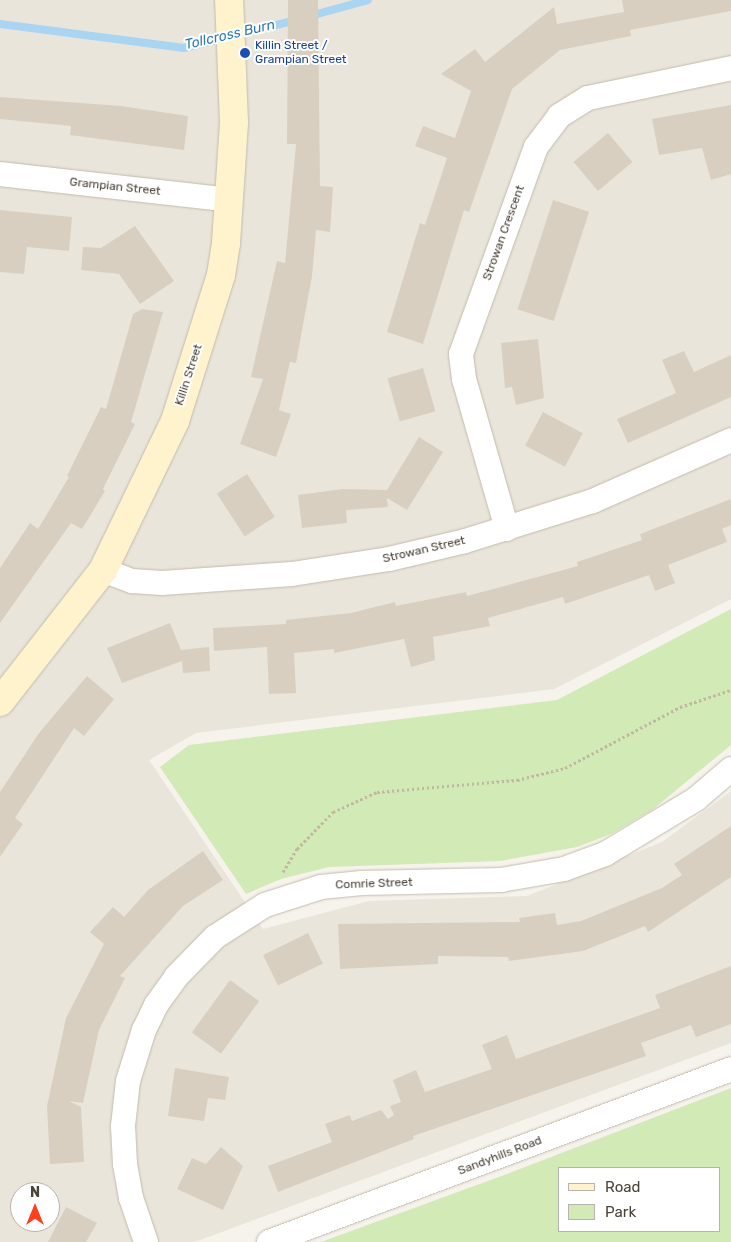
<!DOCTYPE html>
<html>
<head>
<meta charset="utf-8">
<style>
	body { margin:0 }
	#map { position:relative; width:731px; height:1242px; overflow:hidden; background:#f6f3ec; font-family:Rubik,sans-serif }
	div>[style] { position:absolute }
	.residential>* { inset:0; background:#eae5da }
	.green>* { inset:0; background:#d2eab5 }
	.stream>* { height:8px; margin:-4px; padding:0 4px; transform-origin:4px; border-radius:4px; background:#a9d4f2 }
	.building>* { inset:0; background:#d8cfc1; transform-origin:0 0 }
	.path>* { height:3px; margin-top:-1.5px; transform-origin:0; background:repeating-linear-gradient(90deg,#c4b79f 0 2.5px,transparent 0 5px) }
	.roads { filter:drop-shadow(0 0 1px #c2bbae) drop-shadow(0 0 1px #c2bbae) }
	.street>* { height:24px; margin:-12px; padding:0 12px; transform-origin:12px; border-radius:12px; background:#fff }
	.secondary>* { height:28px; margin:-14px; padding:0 14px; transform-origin:14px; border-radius:14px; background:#fff3cd }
	.dots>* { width:14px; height:14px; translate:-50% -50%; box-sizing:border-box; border:2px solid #fff; border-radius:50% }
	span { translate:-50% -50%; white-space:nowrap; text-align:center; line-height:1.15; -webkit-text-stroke:4px #fff; paint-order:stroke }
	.transit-label { font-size:12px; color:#164399 }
	.left { translate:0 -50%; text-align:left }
	.street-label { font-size:12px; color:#4b4439 }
	.water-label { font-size:14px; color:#2e7ab2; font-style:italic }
	.legend { position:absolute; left:558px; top:1167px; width:162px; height:65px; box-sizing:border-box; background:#fff; border:1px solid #b7b4b0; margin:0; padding:6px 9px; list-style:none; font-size:15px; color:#4b4439 }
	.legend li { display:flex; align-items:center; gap:10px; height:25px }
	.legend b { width:25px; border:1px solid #b7b4b0 }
	.north { position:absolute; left:10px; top:1182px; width:50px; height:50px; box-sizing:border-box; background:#fff; border:1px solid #b7b4b0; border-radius:50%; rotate:0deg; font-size:14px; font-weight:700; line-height:20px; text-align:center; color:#4b4439 }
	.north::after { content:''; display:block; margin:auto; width:18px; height:22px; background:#fc3f1d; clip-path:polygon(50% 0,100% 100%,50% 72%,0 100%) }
</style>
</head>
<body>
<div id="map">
	<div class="residential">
		<div style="clip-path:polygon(evenodd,0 0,731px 0,731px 599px,554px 689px,196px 733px,149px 760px,263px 929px,369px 901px,527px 896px,662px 842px,731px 791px,731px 1043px,195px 1242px,0 1242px,0 0,20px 1192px,50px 1192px,50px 1222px,20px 1222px,20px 1192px)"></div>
	</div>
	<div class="green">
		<div style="clip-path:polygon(731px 609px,731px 745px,652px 810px,611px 834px,577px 847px,500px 861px,329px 867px,281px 879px,246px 894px,160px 767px,189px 745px,557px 700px)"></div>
		<div style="clip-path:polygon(evenodd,731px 1088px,731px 1242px,321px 1242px,507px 1174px,731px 1088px,560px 1168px,720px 1168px,720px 1231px,560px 1231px,560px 1168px)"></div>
	</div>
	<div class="stream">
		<div style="left:310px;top:16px;width:60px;rotate:-15.4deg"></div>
		<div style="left:0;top:24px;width:186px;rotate:7.4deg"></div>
		<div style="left:184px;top:48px;width:115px;rotate:-14deg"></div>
	</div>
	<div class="building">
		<div style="clip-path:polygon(288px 0,318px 0,320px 186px,333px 187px,330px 232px,316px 230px,312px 276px,296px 363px,290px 362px,279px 410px,291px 414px,276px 457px,240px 444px,263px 379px,251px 377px,277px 261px,285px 263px,296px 144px,287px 144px)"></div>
		<div style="clip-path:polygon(622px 0,731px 0,731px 11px,630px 30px,631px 36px,560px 50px,512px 89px,469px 212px,464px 210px,423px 344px,387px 332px,420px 223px,425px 225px,447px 158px,415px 146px,423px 126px,455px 138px,471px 91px,441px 74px,475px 49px,485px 62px,554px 7px,557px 24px,624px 12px)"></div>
		<div style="clip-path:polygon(0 97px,121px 106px,188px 116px,184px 150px,70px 135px,71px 126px,0 119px)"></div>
		<div style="clip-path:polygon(731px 105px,731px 174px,711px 180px,702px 148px,659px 155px,652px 119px)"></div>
		<div style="left:608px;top:133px;width:38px;height:45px;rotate:50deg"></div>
		<div style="left:553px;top:200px;width:38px;height:115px;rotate:18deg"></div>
		<div style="clip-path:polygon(0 210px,72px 217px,69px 251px,27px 247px,24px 274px,0 272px)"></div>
		<div style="clip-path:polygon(135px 226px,174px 281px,140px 304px,119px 274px,81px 270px,83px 247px,101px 248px)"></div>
		<div style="clip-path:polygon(142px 309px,163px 312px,131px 422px,135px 424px,103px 489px,105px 491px,82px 529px,71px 523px,0 623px,0 568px,30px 523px,38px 529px,69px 477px,67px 476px,101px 407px,106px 409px,133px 314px)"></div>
		<div style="clip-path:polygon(538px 339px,544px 398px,516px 405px,512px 387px,505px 388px,501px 343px)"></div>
		<div style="clip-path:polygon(684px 351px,694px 372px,731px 355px,731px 397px,628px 443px,617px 419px,676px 393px,662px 360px)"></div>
		<div style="left:423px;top:368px;width:45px;height:37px;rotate:74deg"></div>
		<div style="left:543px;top:412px;width:45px;height:38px;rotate:28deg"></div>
		<div style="clip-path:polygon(419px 437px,443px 452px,407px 510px,387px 498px,388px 507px,346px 510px,347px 523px,302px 528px,298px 495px,343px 489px,387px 490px)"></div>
		<div style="left:247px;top:474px;width:51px;height:36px;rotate:57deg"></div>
		<div style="clip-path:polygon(731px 499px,731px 525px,722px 529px,727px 542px,668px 565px,675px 583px,655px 591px,649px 575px,565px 604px,563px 597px,488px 618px,490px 626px,433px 637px,435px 660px,411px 667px,404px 639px,334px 653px,334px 649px,294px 653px,296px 693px,269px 694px,267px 647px,214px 651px,213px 628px,286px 624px,286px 620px,351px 613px,395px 602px,396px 606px,466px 592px,467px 596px,578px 566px,577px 562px,642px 540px,640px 534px)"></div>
		<div style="clip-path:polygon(170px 623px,181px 650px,209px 647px,210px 671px,183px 673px,182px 661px,122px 683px,107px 648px)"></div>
		<div style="clip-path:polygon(87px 676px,114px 699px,84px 736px,74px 728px,15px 818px,23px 824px,0 857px,0 792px,39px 733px)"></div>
		<div style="clip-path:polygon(731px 826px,731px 877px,648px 932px,645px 926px,583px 951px,509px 961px,508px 957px,438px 956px,438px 964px,340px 969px,338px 924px,520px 922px,519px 918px,555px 913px,557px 925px,581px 921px,662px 888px,682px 875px,674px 864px)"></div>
		<div style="clip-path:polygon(203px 851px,223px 880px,183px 906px,120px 976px,125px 978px,99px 1030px,83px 1103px,69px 1101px,81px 1107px,84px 1162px,50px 1164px,47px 1106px,66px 1018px,104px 944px,90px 932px,113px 907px,124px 917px,148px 890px)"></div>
		<div style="left:308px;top:933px;width:34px;height:50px;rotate:64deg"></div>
		<div style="clip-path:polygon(731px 966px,731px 1024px,696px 1037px,691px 1025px,641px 1043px,646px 1056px,413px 1136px,414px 1139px,278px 1192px,268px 1166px,332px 1142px,325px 1124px,350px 1115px,352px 1121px,381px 1110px,388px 1119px,394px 1115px,390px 1106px,401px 1102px,393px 1080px,416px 1070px,425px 1092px,492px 1069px,482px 1045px,507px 1035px,516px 1059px,660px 1008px,655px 995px)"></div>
		<div style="left:230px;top:980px;width:36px;height:65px;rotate:36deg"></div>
		<div style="clip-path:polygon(175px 1068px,229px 1077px,225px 1100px,208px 1098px,204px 1121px,168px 1116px)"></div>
		<div style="clip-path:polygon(221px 1147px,243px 1166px,223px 1210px,177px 1189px,192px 1158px,206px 1164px)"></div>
		<div style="clip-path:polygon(66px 1207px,97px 1223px,86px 1242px,48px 1242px)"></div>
	</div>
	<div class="path">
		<div style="left:283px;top:872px;width:27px;rotate:-59deg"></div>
		<div style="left:297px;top:849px;width:52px;rotate:-45.8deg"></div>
		<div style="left:333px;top:812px;width:48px;rotate:-24.4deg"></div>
		<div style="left:377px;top:792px;width:141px;rotate:-4.9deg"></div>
		<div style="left:517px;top:780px;width:49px;rotate:-14deg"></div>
		<div style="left:565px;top:768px;width:130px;rotate:-27.9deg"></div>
		<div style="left:680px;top:707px;width:54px;rotate:-18.4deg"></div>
	</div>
	<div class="roads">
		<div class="street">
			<div style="left:0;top:174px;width:231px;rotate:6.4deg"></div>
			<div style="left:507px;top:529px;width:156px;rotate:-106deg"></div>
			<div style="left:464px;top:379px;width:25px;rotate:-97deg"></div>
			<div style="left:461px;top:354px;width:220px;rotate:-70.1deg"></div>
			<div style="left:536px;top:147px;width:39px;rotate:-53deg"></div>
			<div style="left:559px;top:116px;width:34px;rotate:-32deg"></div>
			<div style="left:588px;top:98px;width:146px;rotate:-11.8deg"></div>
			<div style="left:103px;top:570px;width:31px;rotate:21deg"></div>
			<div style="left:132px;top:581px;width:30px;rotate:4deg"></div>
			<div style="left:162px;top:583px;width:130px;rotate:-4deg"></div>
			<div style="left:292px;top:574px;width:98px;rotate:-8.8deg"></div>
			<div style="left:389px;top:559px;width:78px;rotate:-13.3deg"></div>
			<div style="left:465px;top:541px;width:134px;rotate:-17.4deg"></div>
			<div style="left:593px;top:501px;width:151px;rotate:-23.8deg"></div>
			<div style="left:146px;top:1242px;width:46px;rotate:-108.8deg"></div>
			<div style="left:131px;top:1198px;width:35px;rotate:-100deg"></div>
			<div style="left:125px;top:1164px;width:38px;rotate:-93deg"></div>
			<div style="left:123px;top:1126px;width:45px;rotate:-83.7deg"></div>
			<div style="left:128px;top:1081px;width:53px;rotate:-72.6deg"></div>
			<div style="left:144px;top:1030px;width:28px;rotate:-64deg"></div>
			<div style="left:156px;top:1005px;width:34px;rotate:-54deg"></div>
			<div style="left:176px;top:977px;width:56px;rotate:-45.7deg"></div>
			<div style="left:215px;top:937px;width:59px;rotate:-32.6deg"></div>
			<div style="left:265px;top:905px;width:59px;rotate:-17.8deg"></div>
			<div style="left:321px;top:887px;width:41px;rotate:-5.6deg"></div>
			<div style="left:362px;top:883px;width:139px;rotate:-1.2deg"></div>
			<div style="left:501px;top:880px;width:64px;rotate:-9.9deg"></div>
			<div style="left:564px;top:869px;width:44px;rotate:-20.1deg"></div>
			<div style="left:605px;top:854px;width:106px;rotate:-31.1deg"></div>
			<div style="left:696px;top:799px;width:46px;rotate:-40.6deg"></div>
			<div style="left:269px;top:1242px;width:493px;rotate:-20.5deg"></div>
		</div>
		<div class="secondary">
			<div style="left:0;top:702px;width:167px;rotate:-52deg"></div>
			<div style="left:103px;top:570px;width:165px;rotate:-64.2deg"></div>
			<div style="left:175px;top:421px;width:153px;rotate:-72.5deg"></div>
			<div style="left:221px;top:275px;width:32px;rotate:-81deg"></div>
			<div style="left:226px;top:243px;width:121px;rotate:-86.2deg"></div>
			<div style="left:234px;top:122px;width:122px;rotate:-92.3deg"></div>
		</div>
	</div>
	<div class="dots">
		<div style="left:245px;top:53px;background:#1a4fb4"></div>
	</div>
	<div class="transit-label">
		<span class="left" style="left:255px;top:53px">Killin Street /<br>Grampian Street</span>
	</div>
	<div class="street-label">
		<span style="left:115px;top:187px;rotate:6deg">Grampian Street</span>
		<span style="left:504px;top:233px;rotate:-70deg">Strowan Crescent</span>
		<span style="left:189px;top:375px;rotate:-72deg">Killin Street</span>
		<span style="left:424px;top:550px;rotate:-13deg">Strowan Street</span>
		<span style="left:374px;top:884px;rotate:-2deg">Comrie Street</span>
		<span style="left:500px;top:1156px;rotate:-21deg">Sandyhills Road</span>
	</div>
	<div class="water-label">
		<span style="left:230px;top:35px;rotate:-13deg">Tollcross Burn</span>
	</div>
	<ul class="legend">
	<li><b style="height:6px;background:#fff3cd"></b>Road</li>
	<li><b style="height:14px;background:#d2eab5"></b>Park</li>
	</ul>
	<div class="north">N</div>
</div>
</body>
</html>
